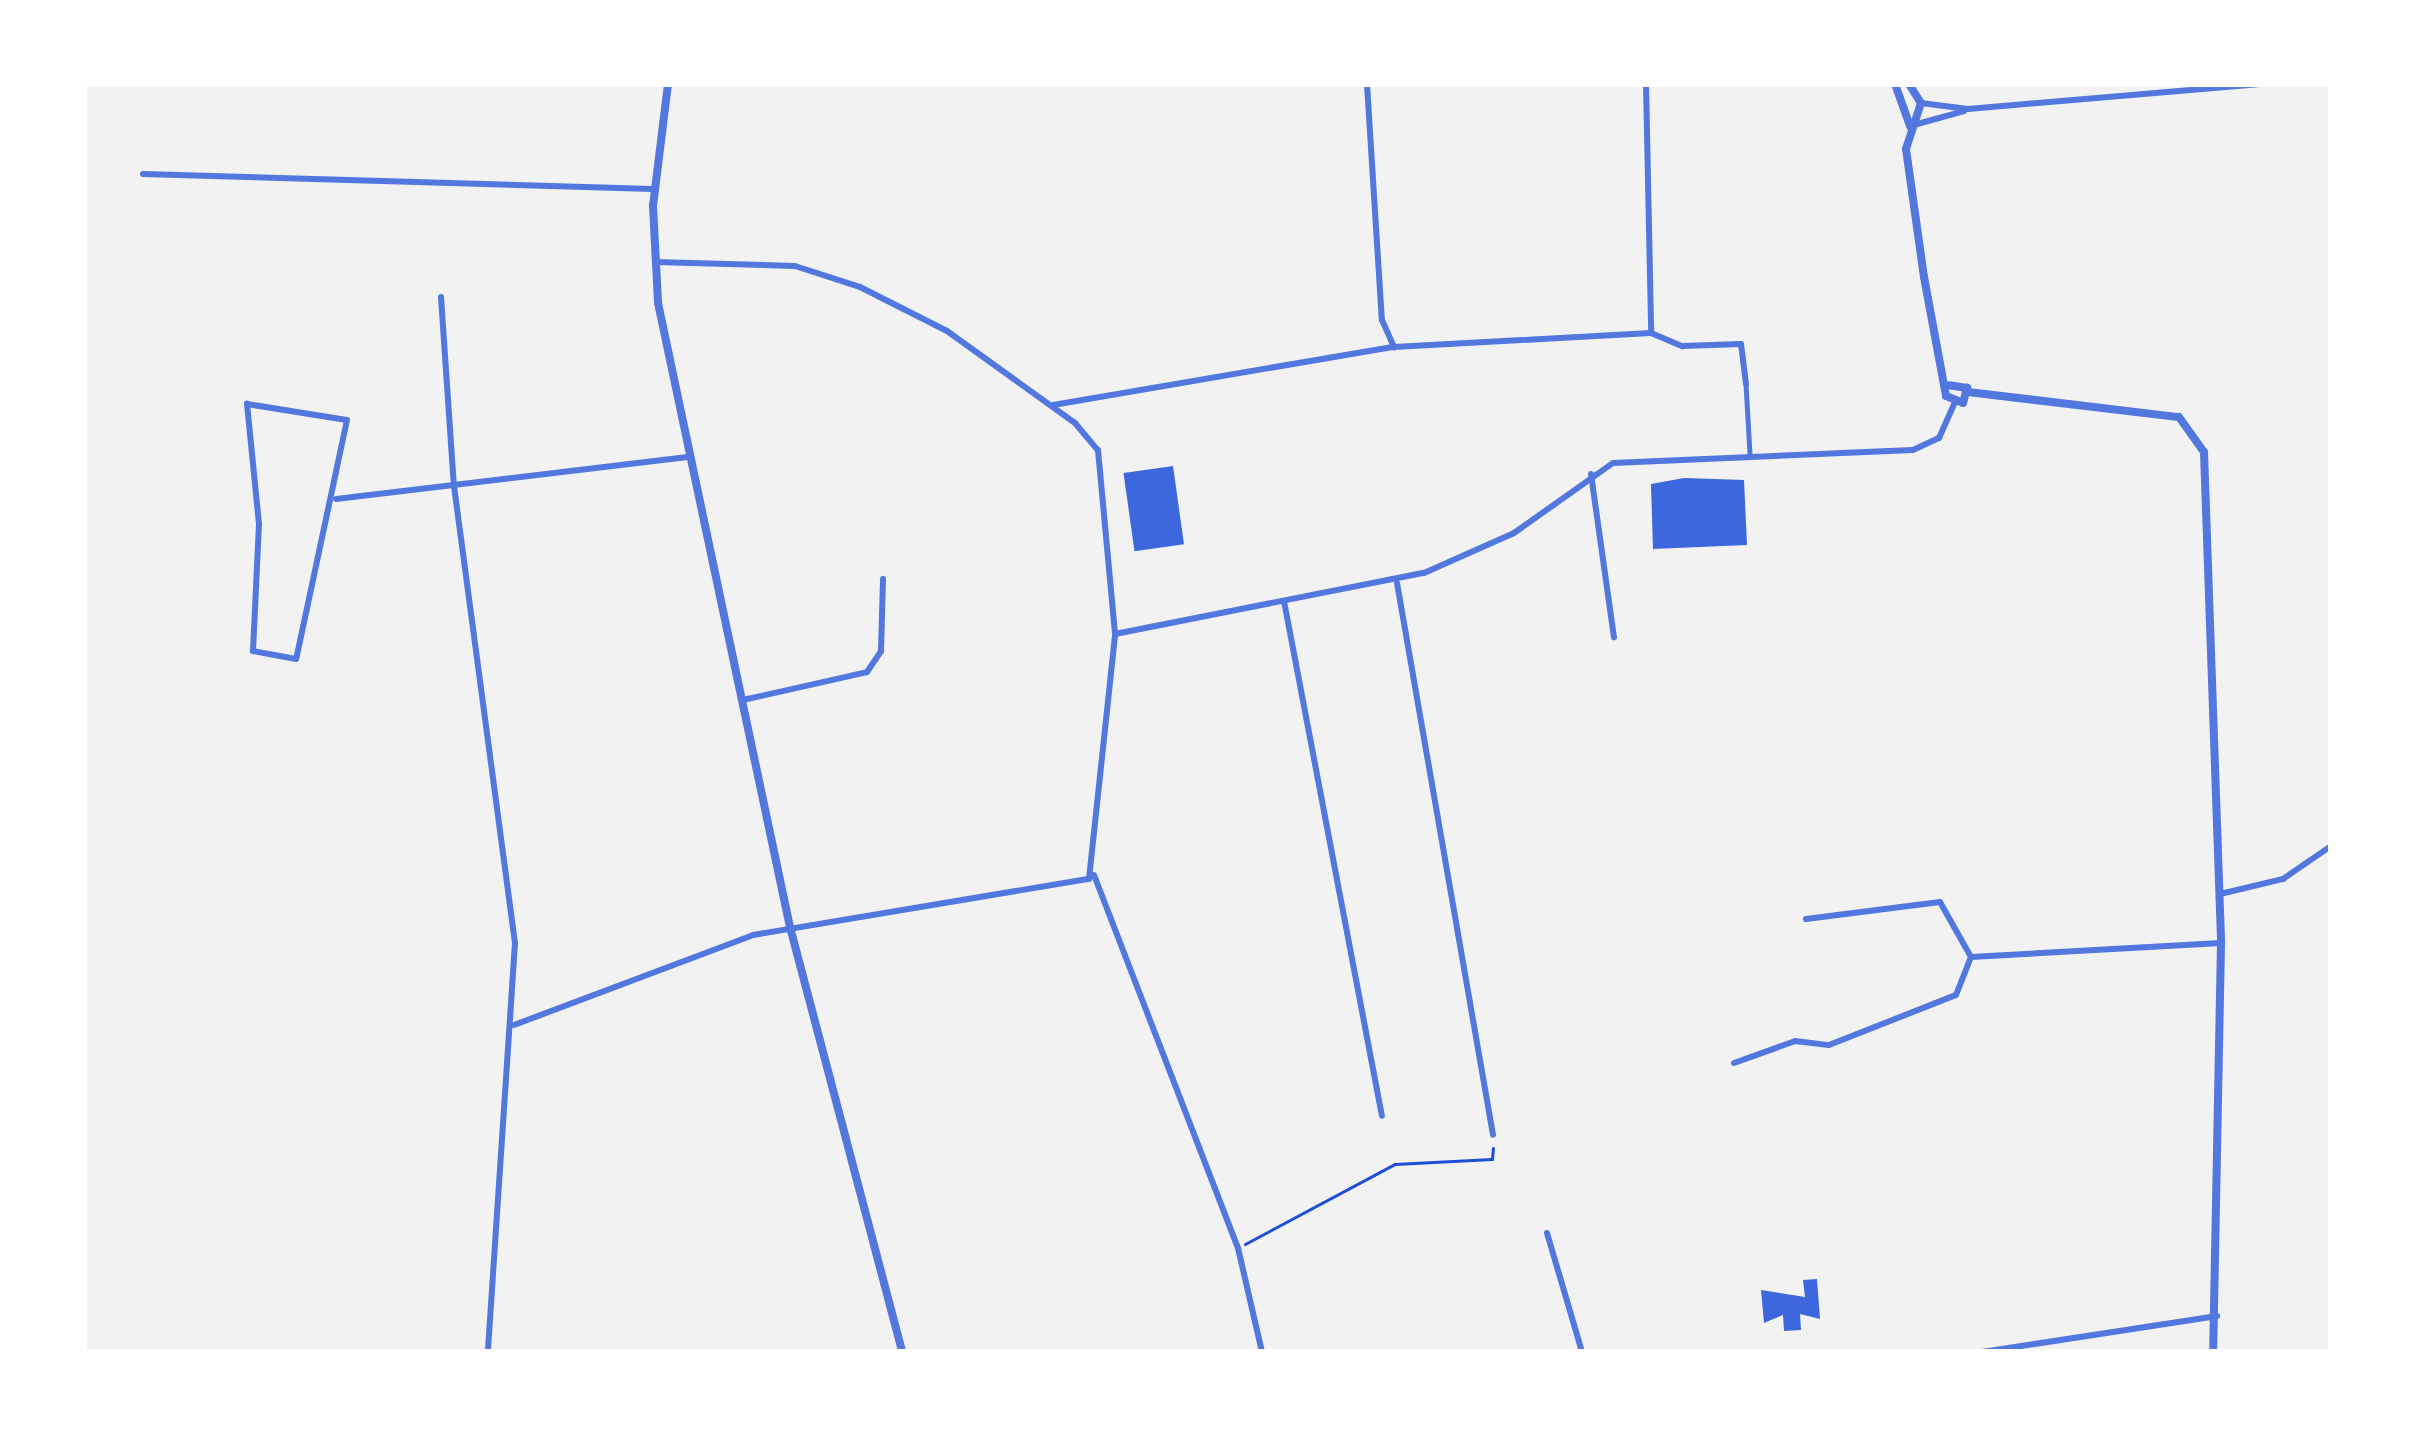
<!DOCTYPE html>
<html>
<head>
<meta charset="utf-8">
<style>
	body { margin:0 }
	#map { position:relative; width:2415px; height:1436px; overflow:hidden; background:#f2f2f2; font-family:Arial,sans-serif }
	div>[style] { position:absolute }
	.building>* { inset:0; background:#3d67dc; transform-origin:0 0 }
	.path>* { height:3px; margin:-1.5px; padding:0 1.5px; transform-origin:1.5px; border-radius:1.5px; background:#1d4ed8 }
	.pedestrian>* { height:4.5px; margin:-2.25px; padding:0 2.25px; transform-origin:2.25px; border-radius:2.25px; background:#5277de }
	.minor>* { height:6px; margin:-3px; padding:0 3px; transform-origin:3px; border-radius:3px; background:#5277de }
	.tertiary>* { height:8px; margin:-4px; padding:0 4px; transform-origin:4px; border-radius:4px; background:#5277de }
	span { translate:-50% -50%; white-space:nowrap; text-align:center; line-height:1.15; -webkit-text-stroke:12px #fff; paint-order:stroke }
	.frame { position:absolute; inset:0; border:87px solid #fff; pointer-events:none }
</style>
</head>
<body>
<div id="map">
	<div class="building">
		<div style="left:1173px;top:466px;width:79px;height:50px;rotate:82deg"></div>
		<div style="clip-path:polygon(1684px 478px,1744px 480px,1747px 545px,1653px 549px,1651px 484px)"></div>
		<div style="clip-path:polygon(1817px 1279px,1820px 1319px,1800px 1314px,1801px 1330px,1784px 1331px,1783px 1315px,1764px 1323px,1761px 1290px,1805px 1297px,1803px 1280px)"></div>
	</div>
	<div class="path">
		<div style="left:1245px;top:1244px;width:170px;rotate:-28.1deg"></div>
		<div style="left:1395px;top:1164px;width:97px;rotate:-3deg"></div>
		<div style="left:1492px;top:1159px;width:11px;rotate:-85deg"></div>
	</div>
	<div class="pedestrian">
		<div style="left:1746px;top:384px;width:70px;rotate:86.7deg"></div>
	</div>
	<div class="minor">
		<div style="left:1367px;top:84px;width:236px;rotate:86.4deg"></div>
		<div style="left:1382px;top:320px;width:30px;rotate:66deg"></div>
		<div style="left:1646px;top:84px;width:249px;rotate:88.8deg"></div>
		<div style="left:1921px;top:103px;width:47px;rotate:7.3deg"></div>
		<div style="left:1968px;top:109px;width:291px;rotate:-4.9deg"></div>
		<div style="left:1910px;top:126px;width:56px;rotate:-15.5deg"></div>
		<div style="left:143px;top:174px;width:510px;rotate:1.68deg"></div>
		<div style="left:655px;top:262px;width:140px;rotate:1.6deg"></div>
		<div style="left:795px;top:266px;width:68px;rotate:17.9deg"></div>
		<div style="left:860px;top:287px;width:97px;rotate:26.8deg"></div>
		<div style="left:947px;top:331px;width:158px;rotate:35.7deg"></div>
		<div style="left:1075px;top:423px;width:35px;rotate:50deg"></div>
		<div style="left:1098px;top:450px;width:185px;rotate:84.7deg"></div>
		<div style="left:441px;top:297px;width:189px;rotate:86.1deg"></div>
		<div style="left:454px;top:486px;width:461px;rotate:82.4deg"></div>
		<div style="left:515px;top:943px;width:410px;rotate:93.8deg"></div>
		<div style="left:1651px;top:333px;width:34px;rotate:23deg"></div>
		<div style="left:1682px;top:346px;width:59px;rotate:-1.9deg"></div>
		<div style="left:1741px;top:344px;width:40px;rotate:82.9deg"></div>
		<div style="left:247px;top:404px;width:101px;rotate:9.1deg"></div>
		<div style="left:347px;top:420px;width:244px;rotate:102deg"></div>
		<div style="left:296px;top:659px;width:44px;rotate:-169.5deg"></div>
		<div style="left:253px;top:651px;width:127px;rotate:-87.3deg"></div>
		<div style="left:259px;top:524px;width:121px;rotate:-95.7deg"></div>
		<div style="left:1053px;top:405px;width:346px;rotate:-9.7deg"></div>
		<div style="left:1394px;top:347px;width:257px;rotate:-3.1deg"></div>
		<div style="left:1591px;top:474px;width:165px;rotate:82deg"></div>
		<div style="left:336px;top:499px;width:354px;rotate:-6.8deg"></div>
		<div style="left:1397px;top:583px;width:560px;rotate:80.13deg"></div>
		<div style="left:1284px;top:601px;width:524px;rotate:79.23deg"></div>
		<div style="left:1115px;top:634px;width:315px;rotate:-11.2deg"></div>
		<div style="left:1424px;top:573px;width:98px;rotate:-24deg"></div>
		<div style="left:1514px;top:533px;width:121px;rotate:-35.3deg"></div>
		<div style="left:1613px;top:463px;width:300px;rotate:-2.5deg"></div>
		<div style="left:1913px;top:450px;width:29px;rotate:-25deg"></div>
		<div style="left:1939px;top:438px;width:37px;rotate:-66deg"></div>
		<div style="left:743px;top:700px;width:127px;rotate:-12.7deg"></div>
		<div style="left:867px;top:672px;width:25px;rotate:-56deg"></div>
		<div style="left:881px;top:651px;width:72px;rotate:-88.4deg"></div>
		<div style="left:1094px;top:875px;width:400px;rotate:68.9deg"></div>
		<div style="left:1238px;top:1248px;width:107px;rotate:77deg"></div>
		<div style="left:2220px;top:894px;width:65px;rotate:-13.4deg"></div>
		<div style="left:2283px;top:879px;width:58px;rotate:-34.5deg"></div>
		<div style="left:1806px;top:919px;width:135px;rotate:-7.2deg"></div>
		<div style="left:1940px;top:902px;width:63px;rotate:60.6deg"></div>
		<div style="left:1971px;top:957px;width:250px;rotate:-3.2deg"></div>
		<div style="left:514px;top:1025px;width:255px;rotate:-20.6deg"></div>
		<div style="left:753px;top:935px;width:341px;rotate:-9.5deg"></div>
		<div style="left:1089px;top:879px;width:246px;rotate:-83.9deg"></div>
		<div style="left:1734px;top:1063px;width:65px;rotate:-19.8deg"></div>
		<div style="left:1795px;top:1041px;width:34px;rotate:7deg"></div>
		<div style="left:1829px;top:1045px;width:136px;rotate:-21.5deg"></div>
		<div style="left:1956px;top:995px;width:41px;rotate:-68.5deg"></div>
		<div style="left:1547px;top:1233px;width:124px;rotate:73.6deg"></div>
		<div style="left:1982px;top:1352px;width:238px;rotate:-8.7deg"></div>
	</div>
	<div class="tertiary">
		<div style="left:668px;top:84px;width:123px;rotate:97deg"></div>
		<div style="left:653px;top:206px;width:97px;rotate:87deg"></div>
		<div style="left:658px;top:303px;width:638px;rotate:78.06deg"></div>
		<div style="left:790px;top:927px;width:440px;rotate:75.2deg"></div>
		<div style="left:1895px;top:84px;width:45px;rotate:70.3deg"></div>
		<div style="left:1909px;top:84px;width:22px;rotate:58deg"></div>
		<div style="left:1921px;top:103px;width:48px;rotate:108.1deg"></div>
		<div style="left:1906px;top:149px;width:129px;rotate:82deg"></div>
		<div style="left:1924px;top:277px;width:121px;rotate:79.5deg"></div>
		<div style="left:1946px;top:396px;width:18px;rotate:22deg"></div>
		<div style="left:1963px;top:403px;width:16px;rotate:-75deg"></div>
		<div style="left:1967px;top:388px;width:18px;rotate:-171deg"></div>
		<div style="left:1968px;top:392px;width:212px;rotate:6.8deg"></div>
		<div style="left:2179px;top:417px;width:43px;rotate:54.5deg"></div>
		<div style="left:2204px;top:452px;width:491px;rotate:88deg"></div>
		<div style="left:2221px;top:943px;width:409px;rotate:91.1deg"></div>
	</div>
	<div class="frame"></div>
</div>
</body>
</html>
